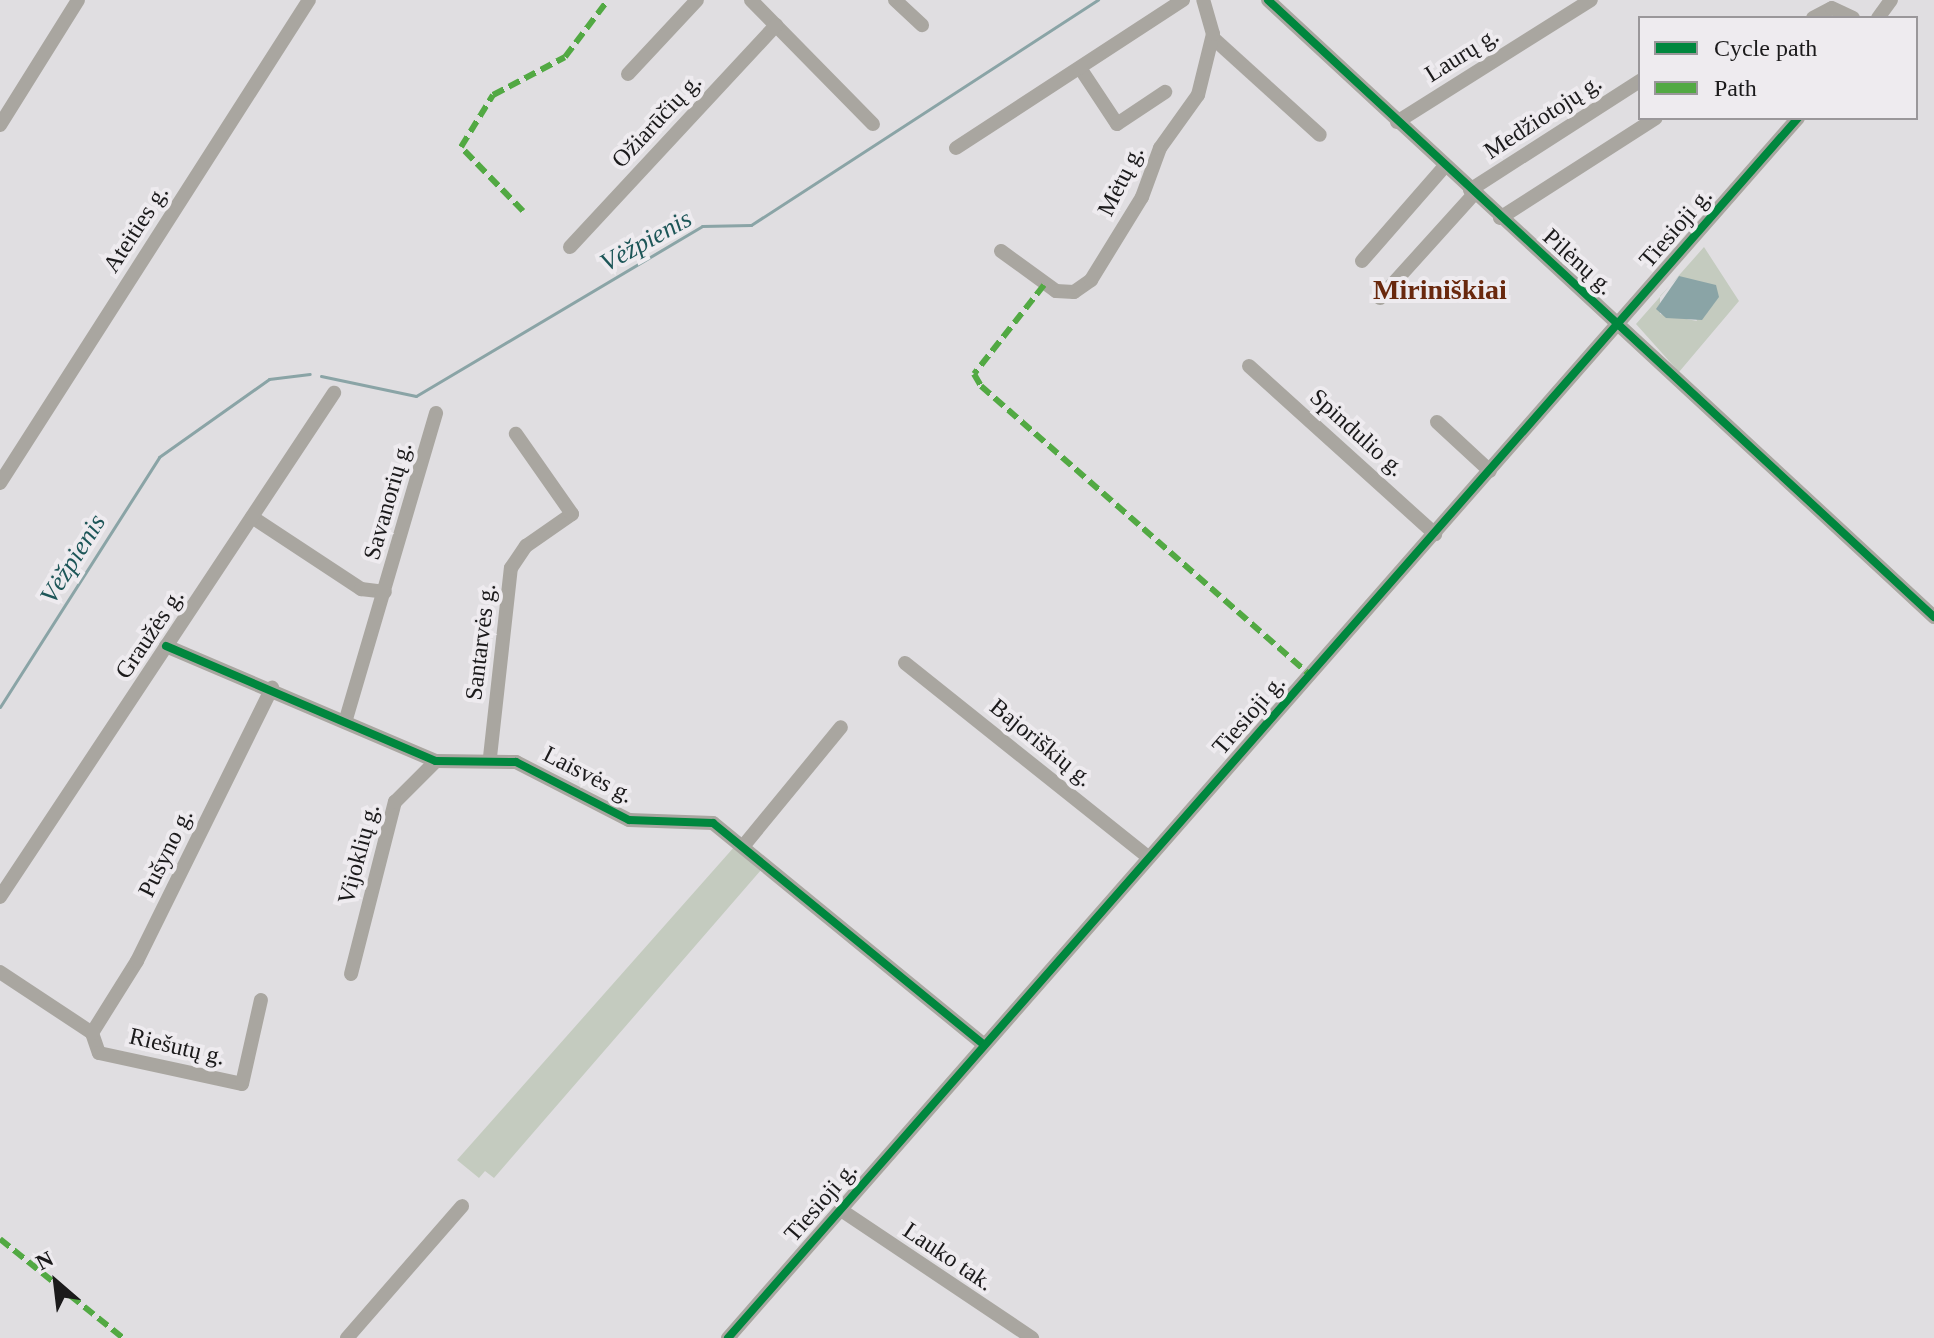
<!DOCTYPE html>
<html>
<head>
<meta charset="utf-8">
<style>
	body { margin:0 }
	#map { position:relative; width:1934px; height:1338px; overflow:hidden; background:#e0dee1; font-family:Georgia,serif }
	div>[style] { position:absolute }
	.green>* { inset:0; background:#c4cbbf }
	.water>* { inset:0; background:#8aa4a6 }
	.stream>* { height:3px; margin:-1.5px; padding:0 1.5px; transform-origin:1.5px; border-radius:1.5px; background:#8aa4a6 }
	.minor>* { height:14px; margin:-7px; padding:0 7px; transform-origin:7px; border-radius:7px; background:#a9a6a0 }
	.quiet>* { height:6px; margin-top:-3px; transform-origin:0; background:repeating-linear-gradient(90deg,#52a943 0 12px,transparent 0 18px) }
	.cycleway>* { height:8px; margin:-4px; padding:0 4px; transform-origin:4px; border-radius:4px; background:#00873e }
	span { translate:-50% -50%; white-space:nowrap; text-align:center; line-height:1.15; -webkit-text-stroke:8px #eeebef; paint-order:stroke }
	.street-label { font-size:24px; color:#1b1a1b }
	.water-label { font-size:26px; color:#1d5658; font-style:italic }
	.quarter-label { font-size:28px; color:#69280d; font-weight:700 }
	.legend { position:absolute; left:1638px; top:16px; width:280px; height:104px; box-sizing:border-box; background:#eeebef; border:2px solid #9a979a; margin:0; padding:10px 14px; list-style:none; font-size:24px; color:#1b1a1b }
	.legend li { display:flex; align-items:center; gap:16px; height:40px }
	.legend b { width:40px; border:2px solid #9a979a }
	.north { position:absolute; left:16px; top:1242px; width:80px; height:80px; -webkit-text-stroke:6px #eeebef; paint-order:stroke; rotate:332deg; font-size:22px; font-weight:700; line-height:32px; text-align:center; color:#1b1a1b }
	.north::after { content:''; display:block; margin:auto; width:28px; height:36px; background:#1b1a1b; clip-path:polygon(50% 0,100% 100%,50% 72%,0 100%) }
</style>
</head>
<body>
<div id="map">
	<div class="green">
		<div style="clip-path:polygon(evenodd,1704px 247px,1739px 301px,1679px 372px,1636px 324px,1704px 247px,1679px 276px,1697px 321px,1660px 314px,1660px 296px,1679px 276px)"></div>
		<div style="clip-path:polygon(735px 846px,761px 870px,494px 1178px,485px 1171px,479px 1178px,457px 1160px)"></div>
	</div>
	<div class="water">
		<div style="clip-path:polygon(1679px 276px,1716px 285px,1719px 297px,1702px 320px,1666px 318px,1656px 309px)"></div>
	</div>
	<div class="stream">
		<div style="left:321px;top:376px;width:97px;rotate:11.9deg"></div>
		<div style="left:416px;top:396px;width:333px;rotate:-30.7deg"></div>
		<div style="left:702px;top:226px;width:49px;rotate:-1.2deg"></div>
		<div style="left:751px;top:225px;width:414px;rotate:-33deg"></div>
		<div style="left:0;top:707px;width:296px;rotate:-57.5deg"></div>
		<div style="left:159px;top:457px;width:135px;rotate:-35.3deg"></div>
		<div style="left:269px;top:379px;width:41px;rotate:-7deg"></div>
	</div>
	<div class="minor">
		<div style="left:751px;top:0;width:174px;rotate:45.5deg"></div>
		<div style="left:895px;top:0;width:37px;rotate:43deg"></div>
		<div style="left:1268px;top:0;width:908px;rotate:42.81deg"></div>
		<div style="left:1813px;top:18px;width:21px;rotate:-28deg"></div>
		<div style="left:1832px;top:8px;width:23px;rotate:25deg"></div>
		<div style="left:1878px;top:18px;width:22px;rotate:-54deg"></div>
		<div style="left:1213px;top:38px;width:144px;rotate:42.2deg"></div>
		<div style="left:1080px;top:68px;width:67px;rotate:56.5deg"></div>
		<div style="left:1117px;top:124px;width:58px;rotate:-33.7deg"></div>
		<div style="left:628px;top:74px;width:101px;rotate:-47deg"></div>
		<div style="left:1397px;top:122px;width:229px;rotate:-32.2deg"></div>
		<div style="left:0;top:125px;width:147px;rotate:-58deg"></div>
		<div style="left:956px;top:148px;width:271px;rotate:-33.1deg"></div>
		<div style="left:1470px;top:190px;width:202px;rotate:-32.7deg"></div>
		<div style="left:1500px;top:218px;width:185px;rotate:-32.7deg"></div>
		<div style="left:570px;top:247px;width:303px;rotate:-47.1deg"></div>
		<div style="left:1001px;top:251px;width:68px;rotate:36deg"></div>
		<div style="left:1056px;top:291px;width:18px;rotate:3deg"></div>
		<div style="left:1074px;top:292px;width:21px;rotate:-35deg"></div>
		<div style="left:1091px;top:280px;width:97px;rotate:-58.4deg"></div>
		<div style="left:1142px;top:197px;width:52px;rotate:-69.8deg"></div>
		<div style="left:1160px;top:148px;width:65px;rotate:-54.4deg"></div>
		<div style="left:1198px;top:95px;width:63px;rotate:-76.2deg"></div>
		<div style="left:1213px;top:34px;width:35px;rotate:-106deg"></div>
		<div style="left:1362px;top:261px;width:126px;rotate:-48.9deg"></div>
		<div style="left:1380px;top:298px;width:140px;rotate:-47.9deg"></div>
		<div style="left:1249px;top:366px;width:251px;rotate:42.1deg"></div>
		<div style="left:1437px;top:422px;width:72px;rotate:42.8deg"></div>
		<div style="left:0;top:483px;width:573px;rotate:-57.39deg"></div>
		<div style="left:252px;top:517px;width:131px;rotate:33.4deg"></div>
		<div style="left:361px;top:589px;width:24px;rotate:7deg"></div>
		<div style="left:166px;top:646px;width:293px;rotate:23.1deg"></div>
		<div style="left:436px;top:761px;width:80px;rotate:0.7deg"></div>
		<div style="left:516px;top:762px;width:127px;rotate:27.2deg"></div>
		<div style="left:629px;top:820px;width:84px;rotate:2deg"></div>
		<div style="left:713px;top:823px;width:350px;rotate:39.3deg"></div>
		<div style="left:905px;top:663px;width:312px;rotate:38.6deg"></div>
		<div style="left:346px;top:719px;width:319px;rotate:-73.6deg"></div>
		<div style="left:490px;top:757px;width:190px;rotate:-83.7deg"></div>
		<div style="left:511px;top:568px;width:27px;rotate:-56deg"></div>
		<div style="left:526px;top:546px;width:56px;rotate:-34.8deg"></div>
		<div style="left:572px;top:514px;width:98px;rotate:-125deg"></div>
		<div style="left:745px;top:844px;width:151px;rotate:-50.6deg"></div>
		<div style="left:0;top:897px;width:605px;rotate:-56.47deg"></div>
		<div style="left:0;top:972px;width:110px;rotate:33.5deg"></div>
		<div style="left:92px;top:1033px;width:21px;rotate:71deg"></div>
		<div style="left:99px;top:1053px;width:146px;rotate:12.2deg"></div>
		<div style="left:242px;top:1084px;width:86px;rotate:-77.3deg"></div>
		<div style="left:351px;top:974px;width:178px;rotate:-75.7deg"></div>
		<div style="left:395px;top:802px;width:58px;rotate:-45deg"></div>
		<div style="left:92px;top:1033px;width:85px;rotate:-58deg"></div>
		<div style="left:137px;top:961px;width:305px;rotate:-63.7deg"></div>
		<div style="left:841px;top:1210px;width:230px;rotate:33.8deg"></div>
		<div style="left:347px;top:1338px;width:175px;rotate:-48.9deg"></div>
		<div style="left:728px;top:1338px;width:1623px;rotate:-48.75deg"></div>
	</div>
	<div class="quiet">
		<div style="left:523px;top:211px;width:89px;rotate:-134.1deg"></div>
		<div style="left:461px;top:147px;width:61px;rotate:-58.4deg"></div>
		<div style="left:493px;top:95px;width:81px;rotate:-27.8deg"></div>
		<div style="left:565px;top:57px;width:71px;rotate:-53deg"></div>
		<div style="left:1044px;top:285px;width:113px;rotate:128.2deg"></div>
		<div style="left:974px;top:374px;width:14px;rotate:60deg"></div>
		<div style="left:981px;top:386px;width:438px;rotate:41.3deg"></div>
		<div style="left:0;top:1239px;width:158px;rotate:38.8deg"></div>
	</div>
	<div class="cycleway">
		<div style="left:1268px;top:0;width:908px;rotate:42.81deg"></div>
		<div style="left:166px;top:646px;width:293px;rotate:23.1deg"></div>
		<div style="left:436px;top:761px;width:80px;rotate:0.7deg"></div>
		<div style="left:516px;top:762px;width:127px;rotate:27.2deg"></div>
		<div style="left:629px;top:820px;width:84px;rotate:2deg"></div>
		<div style="left:713px;top:823px;width:350px;rotate:39.3deg"></div>
		<div style="left:728px;top:1338px;width:1623px;rotate:-48.75deg"></div>
	</div>
	<div class="street-label">
		<span style="left:1462px;top:55px;rotate:-32deg">Laurų g.</span>
		<span style="left:1543px;top:117px;rotate:-33deg">Medžiotojų g.</span>
		<span style="left:657px;top:121px;rotate:-47deg">Ožiarūčių g.</span>
		<span style="left:1121px;top:181px;rotate:-64deg">Mėtų g.</span>
		<span style="left:1676px;top:228px;rotate:-49deg">Tiesioji g.</span>
		<span style="left:136px;top:229px;rotate:-57deg">Ateities g.</span>
		<span style="left:1578px;top:262px;rotate:42deg">Pilėnų g.</span>
		<span style="left:1357px;top:433px;rotate:42deg">Spindulio g.</span>
		<span style="left:388px;top:501px;rotate:-74deg">Savanorių g.</span>
		<span style="left:150px;top:634px;rotate:-56deg">Graužės g.</span>
		<span style="left:481px;top:642px;rotate:-83deg">Santarvės g.</span>
		<span style="left:1249px;top:715px;rotate:-49deg">Tiesioji g.</span>
		<span style="left:1041px;top:743px;rotate:39deg">Bajoriškių g.</span>
		<span style="left:588px;top:775px;rotate:27deg">Laisvės g.</span>
		<span style="left:166px;top:853px;rotate:-64deg">Pušyno g.</span>
		<span style="left:359px;top:854px;rotate:-75deg">Vijoklių g.</span>
		<span style="left:177px;top:1047px;rotate:13deg">Riešutų g.</span>
		<span style="left:821px;top:1202px;rotate:-49deg">Tiesioji g.</span>
		<span style="left:948px;top:1257px;rotate:34deg">Lauko tak.</span>
	</div>
	<div class="water-label">
		<span style="left:646px;top:241px;rotate:-29deg">Vėžpienis</span>
		<span style="left:73px;top:559px;rotate:-58deg">Vėžpienis</span>
	</div>
	<div class="quarter-label">
		<span style="left:1440px;top:290px">Miriniškiai</span>
	</div>
	<ul class="legend">
	<li><b style="height:10px;background:#00873e"></b>Cycle path</li>
	<li><b style="height:10px;background:#52a943"></b>Path</li>
	</ul>
	<div class="north">N</div>
</div>
</body>
</html>
